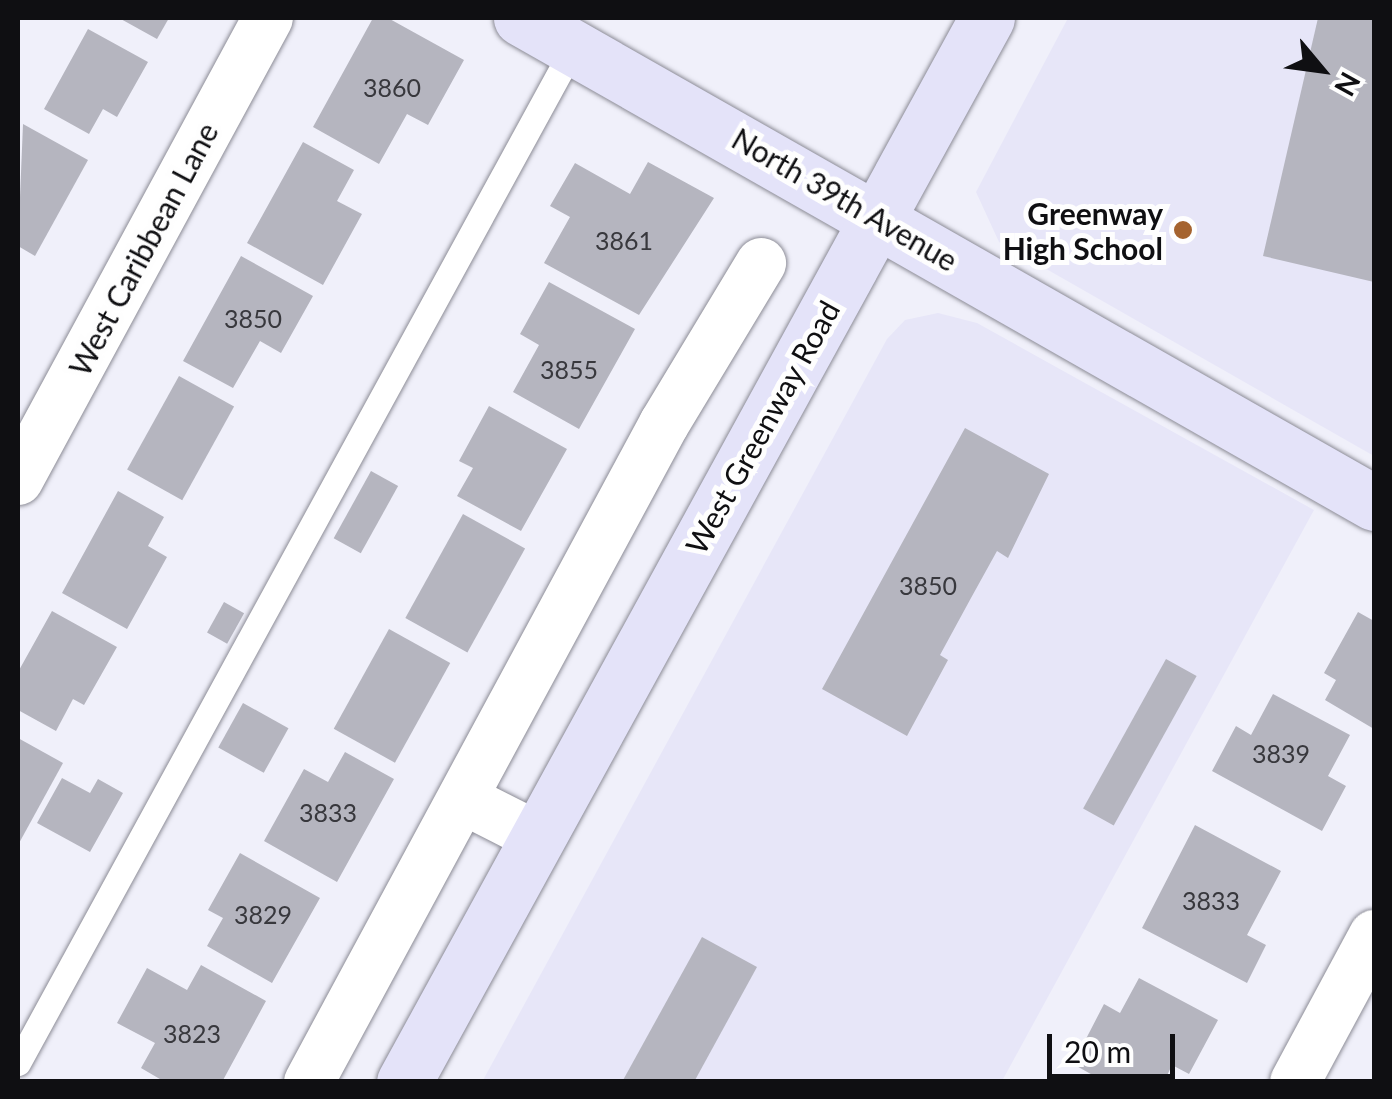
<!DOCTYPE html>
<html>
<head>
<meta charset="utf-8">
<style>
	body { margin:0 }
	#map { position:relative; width:1392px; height:1099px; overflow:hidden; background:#f0f0fa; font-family:Lato,sans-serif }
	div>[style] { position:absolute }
	.built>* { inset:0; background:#e7e6f8 }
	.building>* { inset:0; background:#b5b5bf; transform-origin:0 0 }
	.roads { filter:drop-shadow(0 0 2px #8c8c96) drop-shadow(0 0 2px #8c8c96) }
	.lane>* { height:25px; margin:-12.5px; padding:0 12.5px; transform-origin:12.5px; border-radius:12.5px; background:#fff }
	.street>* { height:50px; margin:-25px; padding:0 25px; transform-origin:25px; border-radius:25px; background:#fff }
	.secondary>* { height:55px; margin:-27.5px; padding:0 27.5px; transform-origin:27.5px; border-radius:27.5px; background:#e4e3f9 }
	.dots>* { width:28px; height:28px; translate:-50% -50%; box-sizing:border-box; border:5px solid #fefefe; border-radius:50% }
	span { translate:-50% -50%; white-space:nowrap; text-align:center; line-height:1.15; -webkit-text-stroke:10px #fefefe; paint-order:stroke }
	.number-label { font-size:25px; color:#38383d }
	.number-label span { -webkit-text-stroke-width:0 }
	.street-label { font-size:30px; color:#0f0f12 }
	.poi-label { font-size:30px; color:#0f0f12; font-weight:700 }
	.right { translate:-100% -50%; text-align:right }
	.frame { position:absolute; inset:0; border:20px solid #0f0f12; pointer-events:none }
	.north { position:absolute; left:1272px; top:20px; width:100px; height:100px; -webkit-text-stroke:8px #fefefe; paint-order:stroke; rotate:119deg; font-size:28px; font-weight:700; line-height:40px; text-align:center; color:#0f0f12 }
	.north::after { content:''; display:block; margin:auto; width:35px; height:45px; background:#0f0f12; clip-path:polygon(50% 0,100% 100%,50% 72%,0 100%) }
	.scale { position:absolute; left:1047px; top:1034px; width:128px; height:45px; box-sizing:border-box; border:5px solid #0f0f12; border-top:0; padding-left:12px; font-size:30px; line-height:35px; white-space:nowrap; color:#0f0f12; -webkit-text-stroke:8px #fefefe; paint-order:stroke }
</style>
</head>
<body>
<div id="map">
	<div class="built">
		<div style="clip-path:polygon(1068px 18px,1374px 18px,1374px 456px,999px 242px,976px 192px)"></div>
		<div style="clip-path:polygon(938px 313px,977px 323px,1314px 510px,1002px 1081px,482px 1082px,887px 339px,905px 320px)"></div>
	</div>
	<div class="building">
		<div style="clip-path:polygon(119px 18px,169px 18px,157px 39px)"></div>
		<div style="clip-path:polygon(373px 18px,388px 18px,464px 60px,428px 125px,407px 114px,379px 164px,313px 127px)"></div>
		<div style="clip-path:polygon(1318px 18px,1374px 18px,1374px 282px,1263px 256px)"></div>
		<div style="clip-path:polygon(88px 29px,148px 62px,117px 117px,103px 109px,89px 134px,44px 109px)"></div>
		<div style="clip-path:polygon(23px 124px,88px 160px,35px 256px,18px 246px)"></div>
		<div style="clip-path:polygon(303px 142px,354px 170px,337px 201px,362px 214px,323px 285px,247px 243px)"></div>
		<div style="clip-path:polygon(648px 162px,714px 198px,639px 315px,544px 263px,570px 217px,550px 206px,575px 163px,630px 194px)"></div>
		<div style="clip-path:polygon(241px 256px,313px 296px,281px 353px,260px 341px,233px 388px,183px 361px)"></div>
		<div style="clip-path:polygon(549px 282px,635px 329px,579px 429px,513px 392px,539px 345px,520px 334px)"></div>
		<div style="left:179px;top:376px;width:63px;height:107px;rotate:29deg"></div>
		<div style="clip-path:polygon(489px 406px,567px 449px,521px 531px,457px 496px,473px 468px,459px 461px)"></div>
		<div style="clip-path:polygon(965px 428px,1049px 474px,1008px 558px,997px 551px,971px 598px,940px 655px,948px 660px,907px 736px,822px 689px)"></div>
		<div style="left:371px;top:471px;width:31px;height:77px;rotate:29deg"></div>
		<div style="clip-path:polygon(118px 491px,164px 517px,148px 546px,167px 557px,127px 629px,62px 593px)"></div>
		<div style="left:463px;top:514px;width:71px;height:119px;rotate:29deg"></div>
		<div style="left:224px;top:602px;width:23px;height:35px;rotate:29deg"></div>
		<div style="clip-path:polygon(52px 611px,117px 647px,84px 705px,73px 699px,56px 731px,18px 710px,18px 672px)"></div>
		<div style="clip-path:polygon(1358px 612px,1374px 621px,1374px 729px,1325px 700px,1336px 680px,1324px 673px)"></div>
		<div style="left:389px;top:629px;width:70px;height:114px;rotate:29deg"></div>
		<div style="left:1166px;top:659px;width:35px;height:171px;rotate:29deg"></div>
		<div style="clip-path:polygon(1273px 694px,1350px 735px,1328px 776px,1346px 786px,1322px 831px,1212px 771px,1236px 726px,1251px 735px)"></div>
		<div style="left:243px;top:703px;width:52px;height:51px;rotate:29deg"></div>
		<div style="clip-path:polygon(18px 738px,63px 763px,18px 845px)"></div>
		<div style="clip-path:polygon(345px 752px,394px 779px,337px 882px,264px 841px,304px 769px,328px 782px)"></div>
		<div style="clip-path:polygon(62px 778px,90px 793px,98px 779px,123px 793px,90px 852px,37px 823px)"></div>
		<div style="clip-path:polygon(1195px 825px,1281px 871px,1247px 935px,1266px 945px,1247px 983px,1142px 928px)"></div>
		<div style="clip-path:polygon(240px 853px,320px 898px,272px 983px,207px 946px,223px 918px,208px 910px)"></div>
		<div style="clip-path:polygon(702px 937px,757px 967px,694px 1082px,622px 1082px)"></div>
		<div style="clip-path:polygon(201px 965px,266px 1001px,222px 1082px,165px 1082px,141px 1068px,155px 1043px,117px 1023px,147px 968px,187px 990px)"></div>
		<div style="clip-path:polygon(1139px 978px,1218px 1020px,1189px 1074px,1172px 1065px,1164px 1082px,1105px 1082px,1073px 1064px,1104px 1004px,1120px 1013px)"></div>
	</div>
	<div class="roads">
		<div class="lane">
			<div style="left:18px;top:1063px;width:1159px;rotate:-61.33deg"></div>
		</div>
		<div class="street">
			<div style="left:18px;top:480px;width:525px;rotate:-61.58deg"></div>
			<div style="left:463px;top:799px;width:82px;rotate:26.9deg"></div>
			<div style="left:309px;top:1082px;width:748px;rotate:-61.65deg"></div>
			<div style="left:664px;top:424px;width:188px;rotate:-58.9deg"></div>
			<div style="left:1295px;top:1082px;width:167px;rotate:-61.7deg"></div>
		</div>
		<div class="secondary">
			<div style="left:521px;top:18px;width:981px;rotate:29.62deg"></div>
			<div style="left:404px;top:1082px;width:1213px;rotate:-61.28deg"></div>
		</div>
	</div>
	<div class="dots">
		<div style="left:1183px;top:230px;background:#a5632f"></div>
	</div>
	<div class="number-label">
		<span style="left:392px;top:87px">3860</span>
		<span style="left:624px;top:240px">3861</span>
		<span style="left:253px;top:318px">3850</span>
		<span style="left:569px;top:369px">3855</span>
		<span style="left:928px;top:585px">3850</span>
		<span style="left:1281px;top:753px">3839</span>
		<span style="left:328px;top:812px">3833</span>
		<span style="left:1211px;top:900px">3833</span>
		<span style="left:263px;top:914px">3829</span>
		<span style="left:192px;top:1033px">3823</span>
	</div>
	<div class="street-label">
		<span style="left:845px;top:199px;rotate:30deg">North 39th Avenue</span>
		<span style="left:143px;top:249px;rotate:-62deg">West Caribbean Lane</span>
		<span style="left:762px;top:427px;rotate:-61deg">West Greenway Road</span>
	</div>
	<div class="poi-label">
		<span class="right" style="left:1163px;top:230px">Greenway<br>High School</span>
	</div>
	<div class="frame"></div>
	<div class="north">N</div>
	<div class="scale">20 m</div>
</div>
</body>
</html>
